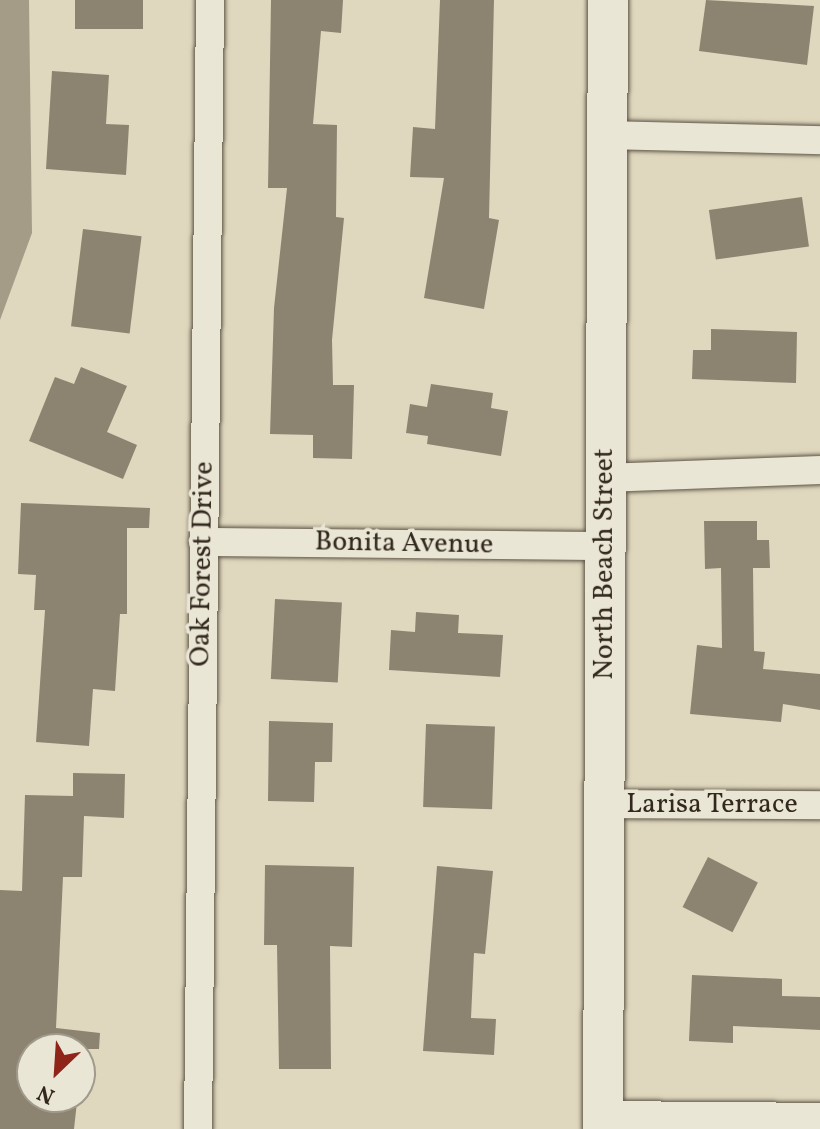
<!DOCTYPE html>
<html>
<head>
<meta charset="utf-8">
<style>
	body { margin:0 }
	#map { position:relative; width:820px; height:1129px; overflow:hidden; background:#dfd8be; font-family:Vollkorn,serif }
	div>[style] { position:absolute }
	.water>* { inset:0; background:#a59c88 }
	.building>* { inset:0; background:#8c8471; transform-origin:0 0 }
	.roads { filter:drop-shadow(0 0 2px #5e5446) drop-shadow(0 0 2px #5e5446) }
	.street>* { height:28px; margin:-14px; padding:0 14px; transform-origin:14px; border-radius:14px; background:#eae6d5 }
	.secondary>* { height:40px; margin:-20px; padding:0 20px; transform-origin:20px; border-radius:20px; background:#eae6d5 }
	span { translate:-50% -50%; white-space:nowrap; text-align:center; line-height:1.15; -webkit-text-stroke:7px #eae6d5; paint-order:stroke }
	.street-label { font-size:28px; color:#33281e }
	.north { position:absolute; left:16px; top:1033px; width:80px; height:80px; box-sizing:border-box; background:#eae6d5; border:2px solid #a19a8c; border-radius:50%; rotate:205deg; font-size:22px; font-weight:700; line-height:32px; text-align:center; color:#33281e }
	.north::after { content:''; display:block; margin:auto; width:28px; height:36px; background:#8f2418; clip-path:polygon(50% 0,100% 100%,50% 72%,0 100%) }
</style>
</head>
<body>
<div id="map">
	<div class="water">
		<div style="clip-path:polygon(0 0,29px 0,32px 233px,0 320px)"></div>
	</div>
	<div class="building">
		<div style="left:75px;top:0;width:68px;height:29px"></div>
		<div style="clip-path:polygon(271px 0,343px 0,341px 33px,321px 31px,313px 124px,337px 125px,336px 217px,344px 218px,332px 340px,333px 385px,354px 385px,352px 459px,313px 458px,313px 435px,270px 434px,274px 308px,287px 188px,268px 188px)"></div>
		<div style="clip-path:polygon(440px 0,494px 0,489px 218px,499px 220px,484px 309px,424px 298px,444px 178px,410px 177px,413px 127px,435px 129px)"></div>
		<div style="clip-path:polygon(706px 0,814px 6px,807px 65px,699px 51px)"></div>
		<div style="clip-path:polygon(52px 71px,109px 75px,106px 124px,129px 125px,126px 175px,46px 169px)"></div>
		<div style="left:802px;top:197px;width:50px;height:94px;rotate:82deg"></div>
		<div style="left:83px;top:229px;width:59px;height:98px;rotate:7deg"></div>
		<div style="clip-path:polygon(711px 329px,797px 332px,796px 383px,692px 379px,693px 350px,711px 350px)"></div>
		<div style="clip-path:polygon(81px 367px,127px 386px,107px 432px,137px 445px,123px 479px,29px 441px,55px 377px,74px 384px)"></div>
		<div style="clip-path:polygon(431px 384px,493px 393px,491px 408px,508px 411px,501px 456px,427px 444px,428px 436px,406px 433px,410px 404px,427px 407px)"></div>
		<div style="clip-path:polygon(21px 503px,150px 508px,149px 528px,127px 528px,127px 614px,120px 614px,115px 691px,93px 689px,89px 746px,36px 742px,45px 610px,34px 610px,36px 575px,18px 574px)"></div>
		<div style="clip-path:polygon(704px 521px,757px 521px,757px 540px,769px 540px,770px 568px,753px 568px,754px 651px,765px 652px,763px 669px,820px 674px,820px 710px,783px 704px,781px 722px,690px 714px,697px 645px,722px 648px,721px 568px,705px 569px)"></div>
		<div style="left:275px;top:599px;width:67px;height:80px;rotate:3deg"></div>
		<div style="clip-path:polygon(416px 612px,459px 615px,458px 633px,503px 635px,500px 677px,389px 670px,391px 630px,415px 632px)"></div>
		<div style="clip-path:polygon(269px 721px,333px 723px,332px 762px,315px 762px,314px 802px,268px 801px)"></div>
		<div style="left:426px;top:724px;width:69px;height:83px;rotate:2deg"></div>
		<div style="clip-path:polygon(73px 773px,125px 774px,124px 818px,84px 816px,82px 877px,63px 877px,56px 1028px,100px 1033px,99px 1049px,32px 1049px,32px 1097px,77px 1102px,74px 1129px,0 1129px,0 890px,22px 891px,25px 795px,73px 796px)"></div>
		<div style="left:708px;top:857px;width:56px;height:56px;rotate:27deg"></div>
		<div style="clip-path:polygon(265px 865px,354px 867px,352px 947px,330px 946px,331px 1069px,279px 1069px,277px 945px,264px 945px)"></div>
		<div style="clip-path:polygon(437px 866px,493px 871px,485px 954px,474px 953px,471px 1018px,496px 1019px,494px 1055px,423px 1051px)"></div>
		<div style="clip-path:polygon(692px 975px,782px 979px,782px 996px,820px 997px,820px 1030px,733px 1026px,733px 1043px,689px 1041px)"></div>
	</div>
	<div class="roads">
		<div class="street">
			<div style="left:608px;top:135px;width:212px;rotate:1.4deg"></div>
			<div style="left:604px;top:478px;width:216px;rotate:-2.1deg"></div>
			<div style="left:203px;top:542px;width:401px;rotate:0.6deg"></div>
			<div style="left:604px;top:804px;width:216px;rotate:0.3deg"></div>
			<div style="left:603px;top:1115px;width:217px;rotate:0.5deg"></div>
			<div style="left:198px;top:1129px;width:1129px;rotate:-89.39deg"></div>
		</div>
		<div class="secondary">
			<div style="left:603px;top:1129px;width:1129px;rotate:-89.75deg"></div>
		</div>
	</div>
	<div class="street-label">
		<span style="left:404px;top:544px;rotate:1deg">Bonita Avenue</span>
		<span style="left:203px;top:564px;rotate:-89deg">Oak Forest Drive</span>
		<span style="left:605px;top:564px;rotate:-90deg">North Beach Street</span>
		<span style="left:712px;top:805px">Larisa Terrace</span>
	</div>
	<div class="north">N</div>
</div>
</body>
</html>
